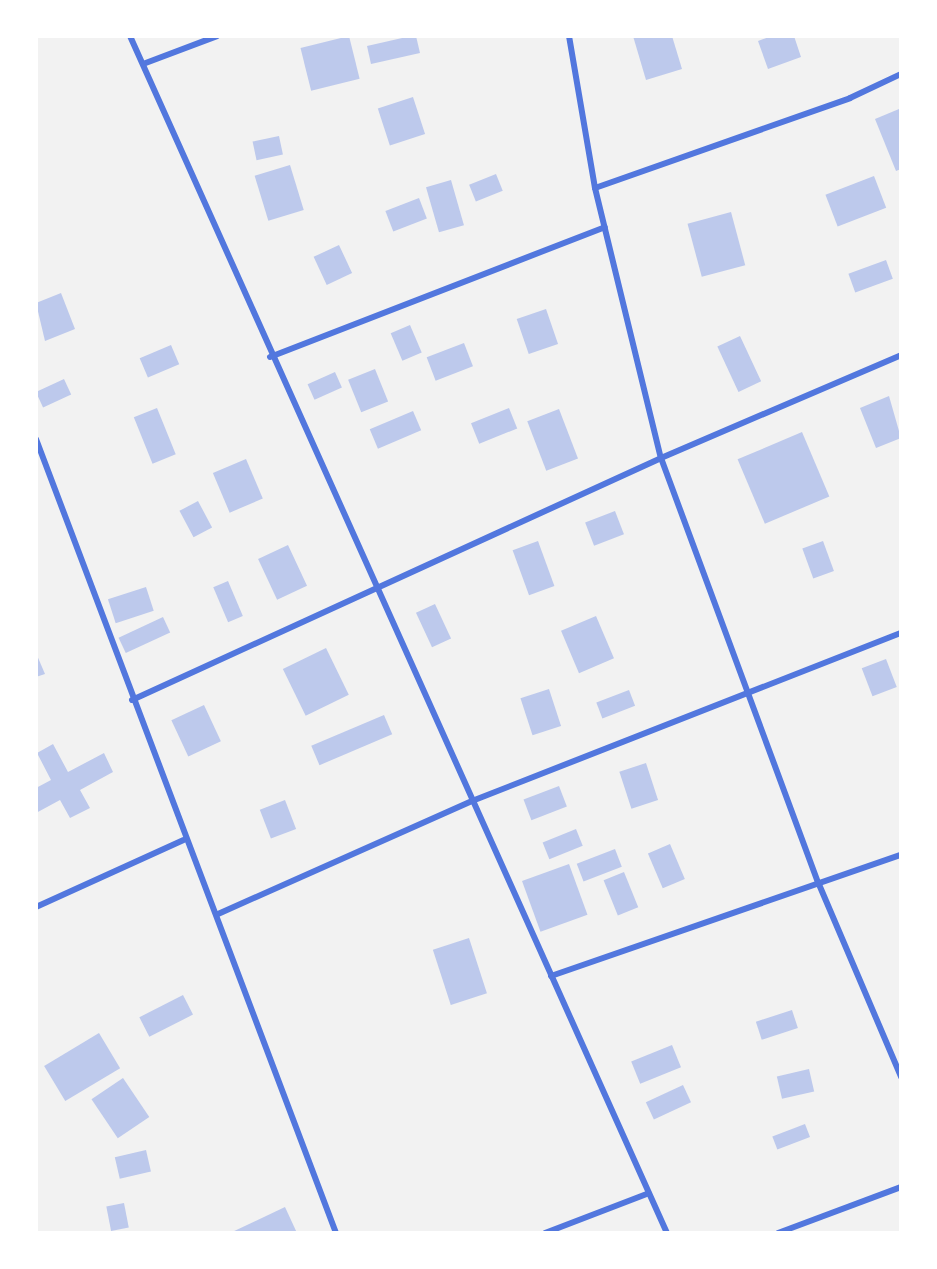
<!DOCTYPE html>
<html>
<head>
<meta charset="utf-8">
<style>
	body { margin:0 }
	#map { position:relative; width:937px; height:1269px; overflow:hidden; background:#f2f2f2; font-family:"Work Sans",sans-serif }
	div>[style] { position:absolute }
	.building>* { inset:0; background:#bdc9ec; transform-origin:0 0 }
	.minor>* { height:6px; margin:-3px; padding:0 3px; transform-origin:3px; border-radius:3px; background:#5277de }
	span { translate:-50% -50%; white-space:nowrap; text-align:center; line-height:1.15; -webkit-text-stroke:5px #fff; paint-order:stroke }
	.frame { position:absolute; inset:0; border:38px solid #fff; pointer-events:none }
</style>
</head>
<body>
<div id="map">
	<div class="building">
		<div style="left:349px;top:36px;width:44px;height:50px;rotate:76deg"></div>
		<div style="clip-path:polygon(411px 36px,416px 36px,420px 53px,371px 64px,367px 46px)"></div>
		<div style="clip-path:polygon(633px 36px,672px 36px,682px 69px,646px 80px)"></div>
		<div style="clip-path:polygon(772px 36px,794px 36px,801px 57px,768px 69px,758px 41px)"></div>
		<div style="left:413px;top:97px;width:39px;height:37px;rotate:72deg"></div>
		<div style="clip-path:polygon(899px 109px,901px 169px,896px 171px,875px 119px)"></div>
		<div style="left:279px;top:136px;width:19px;height:27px;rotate:78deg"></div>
		<div style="left:290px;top:165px;width:47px;height:37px;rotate:73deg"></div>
		<div style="left:496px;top:174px;width:18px;height:29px;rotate:68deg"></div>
		<div style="left:874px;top:176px;width:34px;height:52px;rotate:69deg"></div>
		<div style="left:451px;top:180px;width:47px;height:26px;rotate:74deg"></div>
		<div style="left:419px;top:198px;width:22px;height:36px;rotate:69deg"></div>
		<div style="left:731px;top:212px;width:55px;height:45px;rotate:75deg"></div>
		<div style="left:339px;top:245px;width:31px;height:28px;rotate:65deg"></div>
		<div style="left:886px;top:260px;width:20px;height:40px;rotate:70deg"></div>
		<div style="clip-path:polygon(61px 293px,75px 329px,45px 341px,36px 303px)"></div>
		<div style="left:546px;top:309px;width:37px;height:31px;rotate:71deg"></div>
		<div style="left:410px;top:325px;width:30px;height:21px;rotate:67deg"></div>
		<div style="left:740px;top:336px;width:50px;height:25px;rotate:65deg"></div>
		<div style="left:464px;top:343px;width:25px;height:40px;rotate:69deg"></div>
		<div style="left:171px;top:345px;width:21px;height:34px;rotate:67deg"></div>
		<div style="left:375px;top:369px;width:35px;height:29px;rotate:68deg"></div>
		<div style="left:335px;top:372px;width:17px;height:30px;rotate:66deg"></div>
		<div style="left:64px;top:379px;width:17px;height:31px;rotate:65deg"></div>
		<div style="clip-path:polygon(889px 396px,901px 438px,876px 448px,860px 408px)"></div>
		<div style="left:157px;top:408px;width:50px;height:25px;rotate:68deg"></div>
		<div style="left:509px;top:408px;width:22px;height:41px;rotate:68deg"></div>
		<div style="left:559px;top:409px;width:53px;height:34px;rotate:69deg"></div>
		<div style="left:413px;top:411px;width:21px;height:47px;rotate:67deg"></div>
		<div style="left:802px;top:432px;width:70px;height:70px;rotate:67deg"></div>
		<div style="left:246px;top:459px;width:43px;height:36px;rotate:67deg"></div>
		<div style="left:198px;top:501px;width:30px;height:21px;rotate:62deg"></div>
		<div style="left:615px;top:511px;width:25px;height:32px;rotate:69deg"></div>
		<div style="left:538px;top:541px;width:48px;height:27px;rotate:70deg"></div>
		<div style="left:823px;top:541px;width:32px;height:22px;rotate:70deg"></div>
		<div style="left:288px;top:545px;width:45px;height:33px;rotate:65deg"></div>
		<div style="left:228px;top:581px;width:38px;height:16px;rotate:67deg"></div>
		<div style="left:146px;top:587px;width:25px;height:40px;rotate:72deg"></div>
		<div style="left:435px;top:604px;width:38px;height:21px;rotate:65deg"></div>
		<div style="left:596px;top:616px;width:46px;height:38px;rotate:67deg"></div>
		<div style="left:163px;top:617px;width:17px;height:49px;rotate:65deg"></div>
		<div style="left:326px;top:648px;width:52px;height:48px;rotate:64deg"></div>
		<div style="clip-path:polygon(36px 653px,45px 674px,36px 677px)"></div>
		<div style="left:886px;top:659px;width:30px;height:26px;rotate:69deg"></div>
		<div style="left:549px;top:689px;width:39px;height:30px;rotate:72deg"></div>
		<div style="left:629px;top:690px;width:17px;height:35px;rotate:69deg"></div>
		<div style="left:204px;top:705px;width:40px;height:36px;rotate:65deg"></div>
		<div style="left:384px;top:715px;width:21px;height:79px;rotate:67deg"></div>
		<div style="clip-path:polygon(53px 744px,68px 772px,104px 753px,113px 772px,80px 790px,90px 808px,70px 818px,60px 800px,36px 813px,36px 788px,51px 780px,37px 753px)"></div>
		<div style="left:646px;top:763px;width:39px;height:28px;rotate:72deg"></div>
		<div style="left:559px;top:786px;width:22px;height:38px;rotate:69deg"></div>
		<div style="left:285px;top:800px;width:31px;height:27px;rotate:69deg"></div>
		<div style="left:576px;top:829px;width:18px;height:36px;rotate:68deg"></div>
		<div style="left:670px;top:844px;width:38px;height:24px;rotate:67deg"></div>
		<div style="left:615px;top:849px;width:19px;height:41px;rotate:69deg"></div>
		<div style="left:569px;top:864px;width:54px;height:50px;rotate:70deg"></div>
		<div style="left:624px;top:872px;width:38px;height:22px;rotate:68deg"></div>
		<div style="left:469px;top:938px;width:58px;height:38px;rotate:72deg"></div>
		<div style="left:183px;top:995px;width:22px;height:49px;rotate:63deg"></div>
		<div style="left:792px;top:1010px;width:19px;height:38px;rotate:72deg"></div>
		<div style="left:99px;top:1033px;width:41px;height:64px;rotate:59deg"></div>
		<div style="left:672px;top:1045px;width:24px;height:44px;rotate:68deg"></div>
		<div style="left:809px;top:1069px;width:23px;height:33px;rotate:77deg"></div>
		<div style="left:123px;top:1078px;width:47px;height:38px;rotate:56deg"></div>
		<div style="left:683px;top:1085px;width:19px;height:41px;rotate:65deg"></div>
		<div style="left:805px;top:1124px;width:14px;height:35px;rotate:69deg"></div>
		<div style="left:146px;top:1150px;width:22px;height:32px;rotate:77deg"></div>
		<div style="left:124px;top:1203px;width:25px;height:18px;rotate:79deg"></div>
		<div style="clip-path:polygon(285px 1207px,297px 1233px,230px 1233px)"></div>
	</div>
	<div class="minor">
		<div style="left:130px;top:36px;width:1312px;rotate:65.84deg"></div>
		<div style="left:569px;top:36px;width:154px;rotate:80.3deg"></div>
		<div style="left:595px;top:188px;width:278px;rotate:76.3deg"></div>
		<div style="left:661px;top:458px;width:452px;rotate:69.7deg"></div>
		<div style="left:818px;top:882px;width:212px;rotate:66.9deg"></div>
		<div style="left:143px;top:64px;width:79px;rotate:-20.7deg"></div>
		<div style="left:595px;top:188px;width:270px;rotate:-19.4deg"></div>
		<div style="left:850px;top:98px;width:56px;rotate:-25.2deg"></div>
		<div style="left:270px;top:357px;width:359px;rotate:-21.2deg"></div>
		<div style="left:36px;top:439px;width:849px;rotate:69.3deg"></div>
		<div style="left:132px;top:700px;width:582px;rotate:-24.58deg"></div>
		<div style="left:661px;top:458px;width:261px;rotate:-23.2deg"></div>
		<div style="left:36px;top:907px;width:162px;rotate:-24.4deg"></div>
		<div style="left:218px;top:914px;width:278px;rotate:-24deg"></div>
		<div style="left:472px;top:801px;width:461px;rotate:-21.4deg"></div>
		<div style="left:551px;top:976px;width:370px;rotate:-19.1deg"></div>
		<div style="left:545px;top:1233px;width:111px;rotate:-21deg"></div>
		<div style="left:778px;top:1233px;width:131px;rotate:-20.5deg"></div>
	</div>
	<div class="frame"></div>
</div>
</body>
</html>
